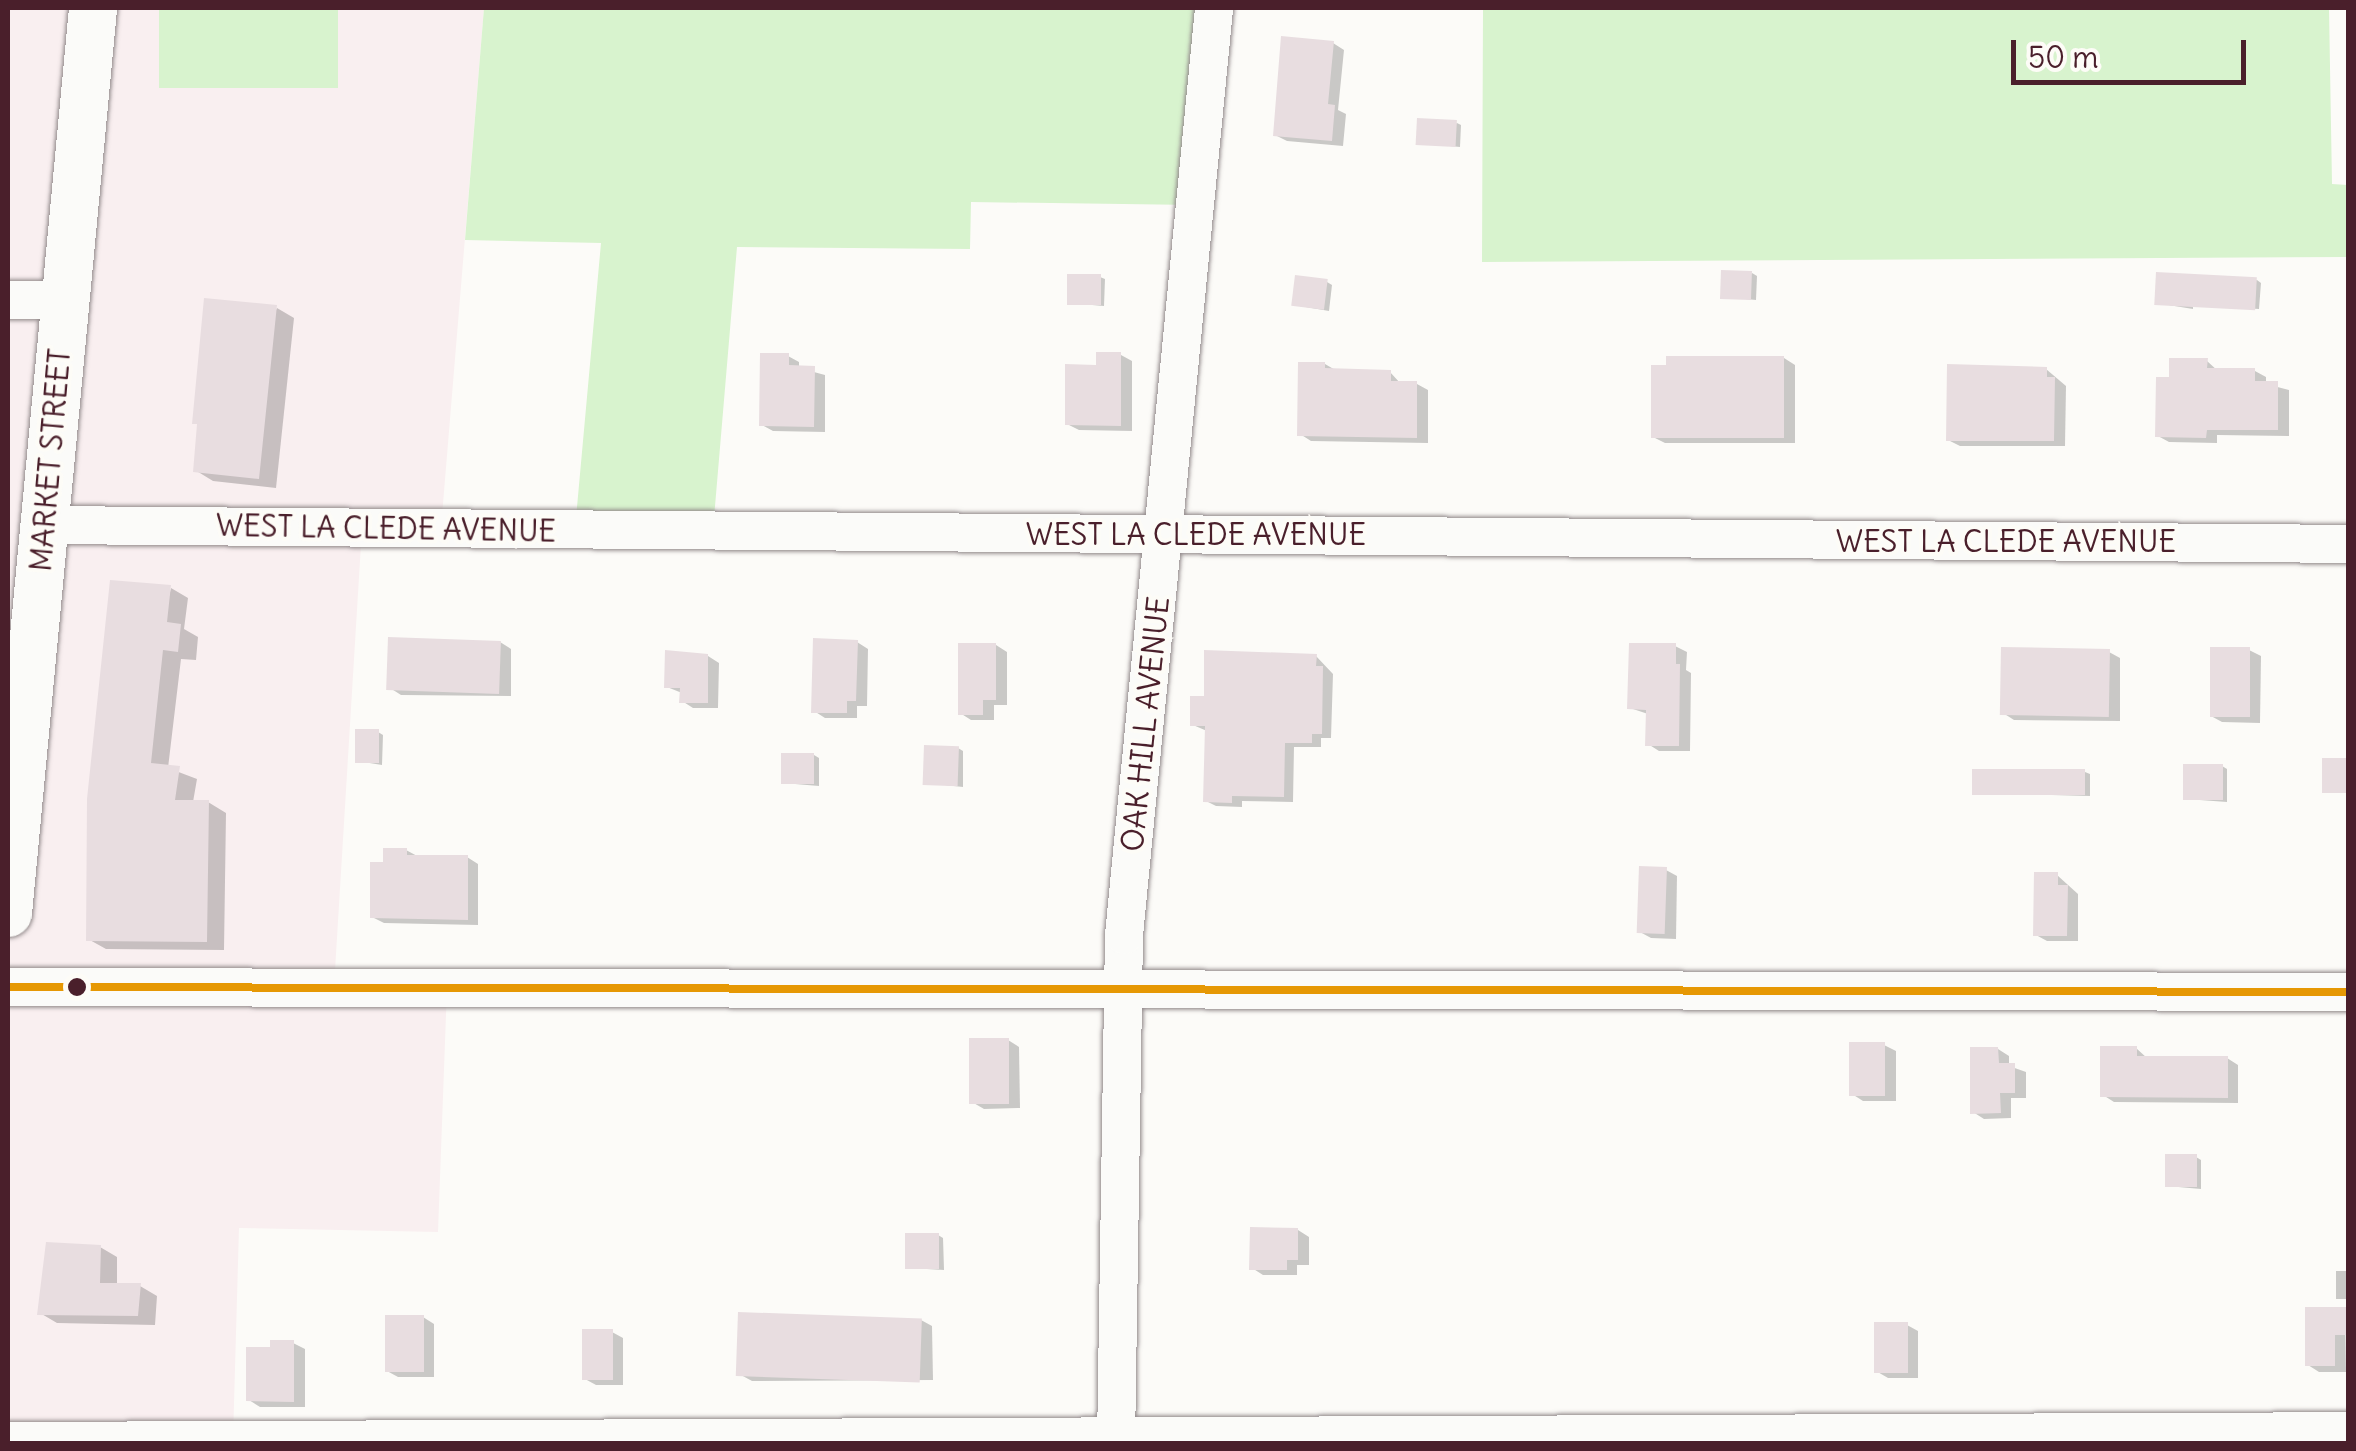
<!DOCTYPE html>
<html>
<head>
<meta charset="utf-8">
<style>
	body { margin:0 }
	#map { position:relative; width:2356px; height:1451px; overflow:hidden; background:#fcfbf8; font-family:Delius,sans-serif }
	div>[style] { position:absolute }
	.built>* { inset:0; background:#f9eff0 }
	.green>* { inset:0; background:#d8f3ce; transform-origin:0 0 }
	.shadow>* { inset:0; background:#0003; transform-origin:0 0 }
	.building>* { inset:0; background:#e8dde0; transform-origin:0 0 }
	.roads { filter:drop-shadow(0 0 2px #928a8b) drop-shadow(0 0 2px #928a8b) }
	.minor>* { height:38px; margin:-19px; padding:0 19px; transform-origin:19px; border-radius:19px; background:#fbfbf9 }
	.major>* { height:48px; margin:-24px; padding:0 24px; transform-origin:24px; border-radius:24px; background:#fbfbf9 }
	.bus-1>* { height:8px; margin:-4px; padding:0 4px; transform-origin:4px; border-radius:4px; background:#e69804 }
	.dots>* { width:28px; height:28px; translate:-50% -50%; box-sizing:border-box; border:5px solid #fdfcf7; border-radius:50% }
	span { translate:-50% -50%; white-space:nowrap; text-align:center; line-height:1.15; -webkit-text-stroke:8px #fdfcf7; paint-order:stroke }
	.street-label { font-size:30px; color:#4a1f2b }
	.frame { position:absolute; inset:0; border:10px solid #4a1f2b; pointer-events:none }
	.scale { position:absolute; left:2011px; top:40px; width:235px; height:45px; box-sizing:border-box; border:5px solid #4a1f2b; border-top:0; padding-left:12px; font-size:30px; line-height:35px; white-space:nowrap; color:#4a1f2b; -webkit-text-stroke:8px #fdfcf7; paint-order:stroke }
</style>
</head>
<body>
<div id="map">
	<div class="built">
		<div style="clip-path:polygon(8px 8px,484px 8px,441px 528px,362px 528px,334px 987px,447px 988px,438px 1232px,239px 1228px,233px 1439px,8px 1444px)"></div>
	</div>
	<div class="green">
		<div style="left:159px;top:8px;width:179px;height:80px"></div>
		<div style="clip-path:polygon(484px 8px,1214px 8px,1194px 205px,971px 202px,970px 249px,737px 247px,713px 530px,575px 529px,601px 243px,465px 240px)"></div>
		<div style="clip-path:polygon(1483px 8px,2329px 8px,2332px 184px,2348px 185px,2348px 257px,1482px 262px)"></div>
	</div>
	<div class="shadow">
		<div style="clip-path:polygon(1333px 43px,1344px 50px,1338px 110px,1346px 114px,1343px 146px,1287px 141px,1275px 135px)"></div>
		<div style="clip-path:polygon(1457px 123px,1461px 125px,1460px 147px,1419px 143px)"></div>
		<div style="clip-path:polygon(1752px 273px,1757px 276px,1756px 300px,1724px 297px)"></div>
		<div style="clip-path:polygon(1100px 277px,1105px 279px,1104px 306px,1068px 303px)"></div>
		<div style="clip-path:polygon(2257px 280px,2261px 283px,2259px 309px,2193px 305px,2193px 309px,2156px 303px)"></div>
		<div style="clip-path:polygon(1327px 282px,1332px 285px,1329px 311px,1294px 305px)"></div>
		<div style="clip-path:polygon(277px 308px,294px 318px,276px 488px,213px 481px,195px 470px)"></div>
		<div style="clip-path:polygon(1121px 355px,1132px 361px,1132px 431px,1079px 430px,1067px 424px,1099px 367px)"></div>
		<div style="clip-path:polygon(788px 356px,799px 362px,799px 368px,825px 375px,825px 432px,773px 431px,762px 425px)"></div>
		<div style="clip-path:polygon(1784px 358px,1795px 365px,1795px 443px,1665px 443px,1653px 437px)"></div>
		<div style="clip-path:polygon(2207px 361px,2218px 371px,2255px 371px,2266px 377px,2266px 384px,2289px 390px,2289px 436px,2217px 435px,2217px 443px,2169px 442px,2158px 436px,2171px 380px)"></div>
		<div style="clip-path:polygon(1325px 364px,1337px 371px,1390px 372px,1401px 384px,1417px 384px,1428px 390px,1428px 443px,1311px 441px,1300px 434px)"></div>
		<div style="clip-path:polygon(2046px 369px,2066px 386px,2065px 446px,1960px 446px,1948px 440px)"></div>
		<div style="clip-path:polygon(171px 588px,188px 598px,184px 629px,198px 637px,196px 660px,181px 659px,168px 768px,197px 779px,193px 802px,208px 802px,226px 813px,224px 950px,106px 949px,88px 939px)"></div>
		<div style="clip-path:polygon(500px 642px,511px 649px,511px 696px,401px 695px,390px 688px)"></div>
		<div style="clip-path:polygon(857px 642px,868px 649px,867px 706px,857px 706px,857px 718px,825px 718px,814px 711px)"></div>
		<div style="clip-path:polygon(996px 645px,1007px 652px,1007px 705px,994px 705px,994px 720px,971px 720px,960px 713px)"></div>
		<div style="clip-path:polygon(1675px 646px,1687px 652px,1686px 670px,1691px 673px,1690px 751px,1659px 751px,1648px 744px,1648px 714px,1630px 708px)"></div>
		<div style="clip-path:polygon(2249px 650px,2261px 656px,2260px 723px,2222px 722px,2211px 716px)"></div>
		<div style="clip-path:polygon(2109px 652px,2120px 658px,2120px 721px,2014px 720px,2003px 713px)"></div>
		<div style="clip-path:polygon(708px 656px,719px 663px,718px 708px,693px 708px,682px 701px,682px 693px,667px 687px)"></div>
		<div style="clip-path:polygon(1316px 656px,1333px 674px,1331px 738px,1321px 738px,1321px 747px,1294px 747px,1293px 802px,1242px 801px,1242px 807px,1216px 806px,1206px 801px,1207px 731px,1193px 725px,1207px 698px)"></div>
		<div style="clip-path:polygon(378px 732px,383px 735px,382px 765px,357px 761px)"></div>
		<div style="clip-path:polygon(958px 748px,963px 751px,963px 787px,926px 783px)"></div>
		<div style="clip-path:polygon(814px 755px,819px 758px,819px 786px,783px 783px)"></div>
		<div style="clip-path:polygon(2222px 766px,2227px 769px,2227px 802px,2186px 799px)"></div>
		<div style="clip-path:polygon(2085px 772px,2090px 774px,2090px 796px,1974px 793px)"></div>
		<div style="clip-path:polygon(406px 850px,419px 857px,467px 857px,478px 864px,478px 925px,384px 923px,372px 917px,385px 864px)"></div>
		<div style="clip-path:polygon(1666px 870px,1677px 876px,1676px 939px,1651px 938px,1640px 932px)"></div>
		<div style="clip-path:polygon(2057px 875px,2078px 894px,2078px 941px,2047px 941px,2036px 935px)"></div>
		<div style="clip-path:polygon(1008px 1040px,1019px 1047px,1020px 1108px,984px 1109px,972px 1102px)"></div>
		<div style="clip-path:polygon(1884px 1045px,1896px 1051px,1896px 1101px,1863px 1101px,1852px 1094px)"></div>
		<div style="clip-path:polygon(2136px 1048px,2147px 1058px,2227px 1058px,2238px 1065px,2238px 1103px,2114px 1102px,2103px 1095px)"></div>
		<div style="clip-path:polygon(1998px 1049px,2009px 1056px,2009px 1066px,2026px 1072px,2026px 1098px,2011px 1098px,2011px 1118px,1984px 1119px,1973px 1112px)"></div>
		<div style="clip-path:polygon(2196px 1157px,2201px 1160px,2201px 1189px,2167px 1186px)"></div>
		<div style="clip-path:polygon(1298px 1230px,1309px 1237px,1309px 1265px,1297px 1265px,1297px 1275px,1263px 1275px,1252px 1268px)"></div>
		<div style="clip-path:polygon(938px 1235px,943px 1238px,944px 1270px,909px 1268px)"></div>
		<div style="clip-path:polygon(100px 1247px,117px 1257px,117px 1286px,140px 1286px,157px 1296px,155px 1325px,57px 1323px,40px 1313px)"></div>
		<div style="left:2336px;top:1271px;width:12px;height:28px"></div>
		<div style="clip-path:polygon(2345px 1310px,2346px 1372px,2319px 1372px,2308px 1365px)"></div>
		<div style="clip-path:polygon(741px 1314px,921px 1320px,932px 1326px,933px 1380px,752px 1381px,741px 1375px)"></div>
		<div style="clip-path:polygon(423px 1317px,434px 1324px,434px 1377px,398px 1377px,387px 1371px)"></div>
		<div style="clip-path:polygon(1907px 1325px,1918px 1331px,1918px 1378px,1888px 1378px,1876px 1371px)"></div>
		<div style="clip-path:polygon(612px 1332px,623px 1338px,623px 1385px,596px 1385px,585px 1379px)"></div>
		<div style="clip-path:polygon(293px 1343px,305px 1349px,305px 1407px,260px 1407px,249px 1400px)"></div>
	</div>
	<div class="building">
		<div style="clip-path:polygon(1281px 36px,1334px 41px,1328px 104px,1335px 105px,1332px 141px,1273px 136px)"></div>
		<div style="left:1417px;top:118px;width:40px;height:27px;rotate:3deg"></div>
		<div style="left:1721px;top:270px;width:31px;height:29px;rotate:2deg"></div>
		<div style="left:2156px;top:272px;width:101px;height:33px;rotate:3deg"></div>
		<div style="left:1067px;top:274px;width:34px;height:31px"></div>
		<div style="left:1295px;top:275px;width:33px;height:31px;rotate:7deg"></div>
		<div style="clip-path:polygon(204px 298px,277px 305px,259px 479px,193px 472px,197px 424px,192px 424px)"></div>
		<div style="clip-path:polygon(1096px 352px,1121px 352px,1121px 426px,1065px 425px,1065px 364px,1096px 365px)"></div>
		<div style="clip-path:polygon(760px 353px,789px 353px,789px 365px,815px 366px,814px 427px,759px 426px)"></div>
		<div style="clip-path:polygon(1666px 356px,1784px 356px,1784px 438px,1651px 438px,1651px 365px,1666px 365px)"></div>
		<div style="clip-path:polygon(2169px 358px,2208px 358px,2207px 368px,2255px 368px,2255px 381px,2278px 381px,2278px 430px,2207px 430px,2206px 438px,2155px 437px,2156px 377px,2169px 377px)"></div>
		<div style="clip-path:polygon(1298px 362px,1325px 362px,1325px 368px,1391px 370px,1391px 381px,1417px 381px,1417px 438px,1297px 436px)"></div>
		<div style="clip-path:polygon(1947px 364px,2047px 367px,2047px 377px,2055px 377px,2054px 441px,1946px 441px)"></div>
		<div style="clip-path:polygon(110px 580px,171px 585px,167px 622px,181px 624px,178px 652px,163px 650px,151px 763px,180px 766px,175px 800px,209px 800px,207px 942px,86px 941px,87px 799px)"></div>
		<div style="left:388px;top:637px;width:113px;height:53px;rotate:2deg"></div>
		<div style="clip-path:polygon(813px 638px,858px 640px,856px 701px,847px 701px,847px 713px,811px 713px)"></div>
		<div style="clip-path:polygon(958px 643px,996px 643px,996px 700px,983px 700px,983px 715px,958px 715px)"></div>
		<div style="clip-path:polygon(1629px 643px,1676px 643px,1676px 664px,1680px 664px,1679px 746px,1645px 746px,1646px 710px,1627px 709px)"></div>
		<div style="left:2001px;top:647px;width:109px;height:68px;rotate:1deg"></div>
		<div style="left:2210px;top:647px;width:40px;height:70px"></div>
		<div style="clip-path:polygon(665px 650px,708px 654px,708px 703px,679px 703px,680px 688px,664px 688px)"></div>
		<div style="clip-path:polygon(1204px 650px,1317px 654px,1316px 666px,1323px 666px,1322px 734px,1312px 734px,1312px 743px,1285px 743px,1284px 797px,1232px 796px,1232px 803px,1203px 802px,1205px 726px,1190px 726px,1190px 696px,1204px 696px)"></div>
		<div style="left:355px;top:729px;width:24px;height:34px"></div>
		<div style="left:924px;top:745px;width:35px;height:40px;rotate:2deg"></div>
		<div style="left:781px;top:753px;width:33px;height:31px"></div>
		<div style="left:2322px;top:758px;width:26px;height:35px"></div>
		<div style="left:2183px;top:764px;width:40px;height:36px"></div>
		<div style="left:1972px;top:769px;width:113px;height:26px"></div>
		<div style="clip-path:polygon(383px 848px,407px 848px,407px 855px,468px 855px,468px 920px,370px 918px,370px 862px,383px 862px)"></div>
		<div style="left:1639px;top:866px;width:28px;height:67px;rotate:2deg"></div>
		<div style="clip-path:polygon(2034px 872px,2058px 872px,2058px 885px,2068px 885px,2067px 936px,2033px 936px)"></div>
		<div style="left:969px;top:1038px;width:40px;height:66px"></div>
		<div style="left:1849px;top:1042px;width:36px;height:54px"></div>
		<div style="clip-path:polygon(2100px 1046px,2137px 1046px,2137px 1056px,2228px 1056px,2228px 1098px,2100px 1097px)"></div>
		<div style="clip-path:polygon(1970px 1047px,1998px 1047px,1999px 1063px,2015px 1063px,2015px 1093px,2000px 1093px,2001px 1113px,1970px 1114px)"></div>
		<div style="left:2165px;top:1154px;width:32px;height:33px"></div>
		<div style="clip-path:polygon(1250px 1227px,1298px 1228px,1298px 1260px,1287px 1260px,1287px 1270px,1249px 1270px)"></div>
		<div style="left:905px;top:1233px;width:34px;height:36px"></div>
		<div style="clip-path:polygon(46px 1242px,101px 1245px,100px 1283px,141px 1283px,138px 1316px,37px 1315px)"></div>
		<div style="clip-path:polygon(2305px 1307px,2346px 1307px,2346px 1335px,2335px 1335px,2335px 1366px,2305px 1366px)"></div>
		<div style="left:738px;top:1312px;width:184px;height:64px;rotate:2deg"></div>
		<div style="left:385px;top:1315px;width:39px;height:57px"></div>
		<div style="left:1874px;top:1322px;width:34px;height:51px"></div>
		<div style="left:582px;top:1329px;width:31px;height:51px"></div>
		<div style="clip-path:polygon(270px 1340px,294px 1340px,294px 1402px,246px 1401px,246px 1347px,270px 1347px)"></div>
	</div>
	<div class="roads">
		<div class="minor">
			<div style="left:8px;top:300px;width:57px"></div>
			<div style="left:44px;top:525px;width:2304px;rotate:0.47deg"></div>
			<div style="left:8px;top:987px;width:2340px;rotate:0.12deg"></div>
			<div style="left:8px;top:1441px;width:2340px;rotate:-0.24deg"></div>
			<div style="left:1116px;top:1444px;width:509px;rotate:-89.1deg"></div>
			<div style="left:1124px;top:935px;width:931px;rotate:-84.45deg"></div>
		</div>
		<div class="major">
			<div style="left:8px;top:913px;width:909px;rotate:-84.63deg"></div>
		</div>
	</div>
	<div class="bus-1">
		<div style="left:8px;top:987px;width:2340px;rotate:0.12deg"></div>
	</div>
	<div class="dots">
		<div style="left:77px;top:987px;background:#4a1f2b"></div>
	</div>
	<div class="street-label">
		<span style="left:50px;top:460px;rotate:-85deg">MARKET STREET</span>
		<span style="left:386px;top:528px;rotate:1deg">WEST LA CLEDE AVENUE</span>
		<span style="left:1196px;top:534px">WEST LA CLEDE AVENUE</span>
		<span style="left:2006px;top:541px">WEST LA CLEDE AVENUE</span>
		<span style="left:1145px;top:724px;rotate:-84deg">OAK HILL AVENUE</span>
	</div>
	<div class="frame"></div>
	<div class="scale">50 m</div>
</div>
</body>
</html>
